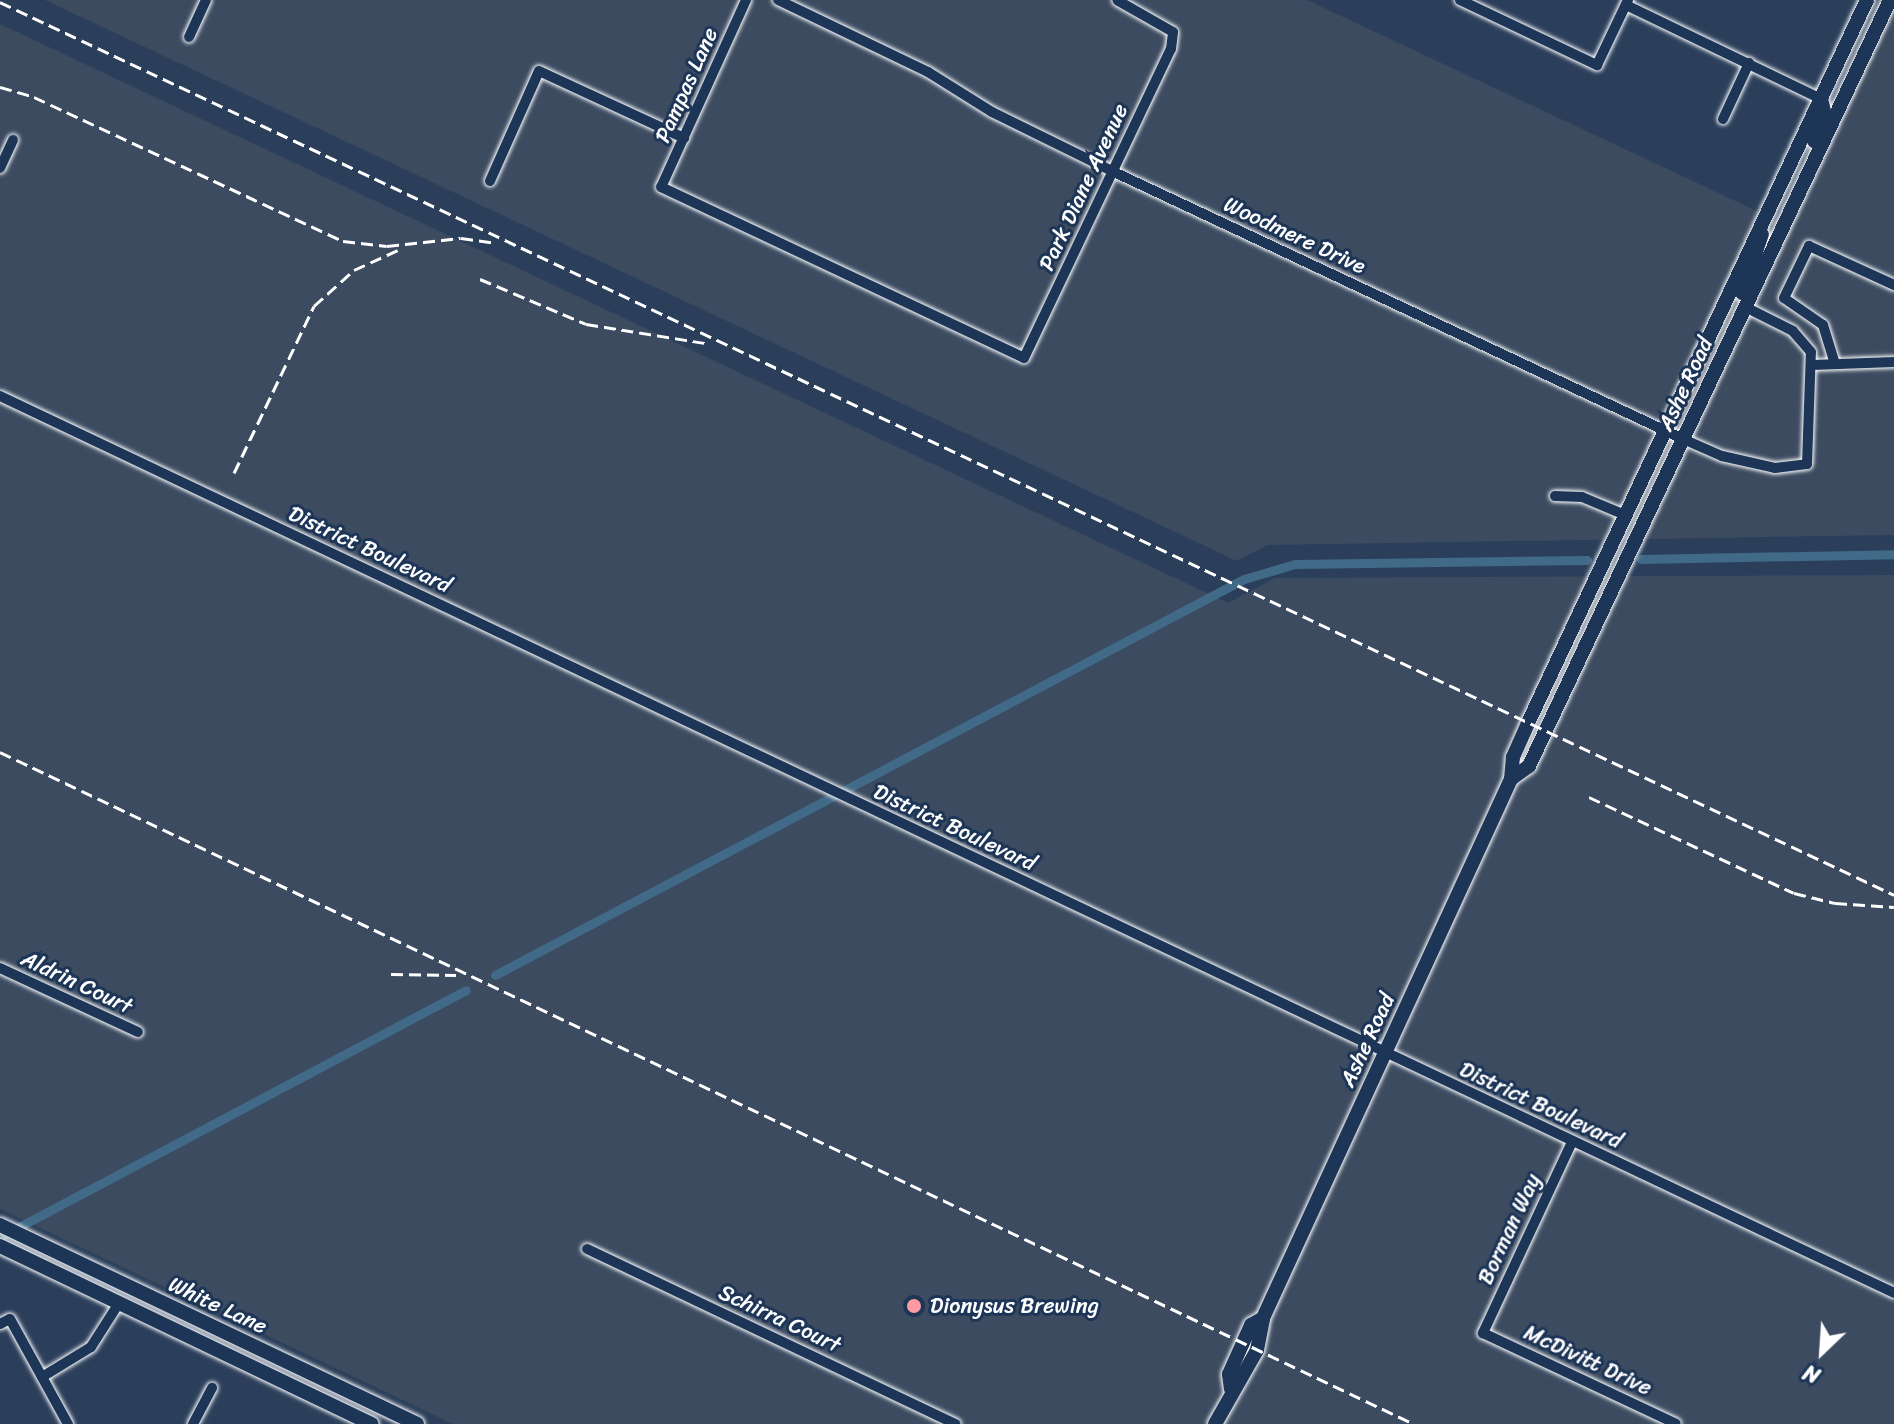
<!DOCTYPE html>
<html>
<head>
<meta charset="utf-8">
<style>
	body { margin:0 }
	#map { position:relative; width:1894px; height:1424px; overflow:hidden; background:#2b3f5b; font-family:Sriracha,sans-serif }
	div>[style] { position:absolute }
	.built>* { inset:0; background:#3c4b60 }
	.canal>* { height:9px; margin:-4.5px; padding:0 4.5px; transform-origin:4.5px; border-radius:4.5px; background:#406a87 }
	.roads { filter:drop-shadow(0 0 2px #fff) drop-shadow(0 0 2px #fff) }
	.street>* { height:10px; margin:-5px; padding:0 5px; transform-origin:5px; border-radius:5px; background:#1d3557 }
	.secondary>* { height:14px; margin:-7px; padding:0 7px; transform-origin:7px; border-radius:7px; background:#1d3557 }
	.rail>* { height:3px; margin-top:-1.5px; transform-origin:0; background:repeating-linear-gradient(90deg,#fff 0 12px,transparent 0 18px) }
	.dots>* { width:22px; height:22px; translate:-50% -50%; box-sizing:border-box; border:4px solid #1d3557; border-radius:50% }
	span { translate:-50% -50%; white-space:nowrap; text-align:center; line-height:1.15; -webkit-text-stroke:6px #1d3557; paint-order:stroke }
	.street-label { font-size:22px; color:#fff }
	.poi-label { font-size:22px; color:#fff }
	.left { translate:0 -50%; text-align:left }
	.north { position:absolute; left:1782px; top:1312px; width:80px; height:80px; -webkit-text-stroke:6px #1d3557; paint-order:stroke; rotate:205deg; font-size:22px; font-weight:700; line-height:32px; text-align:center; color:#fff }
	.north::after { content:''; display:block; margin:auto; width:28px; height:36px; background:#fff; clip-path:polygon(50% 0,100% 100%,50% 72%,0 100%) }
</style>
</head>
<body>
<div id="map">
	<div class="built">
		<div style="clip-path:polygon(45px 0,1307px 0,1776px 220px,1894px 0,1894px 535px,1267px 545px,1237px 561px)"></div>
		<div style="clip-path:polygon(0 24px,1228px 603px,1275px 578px,1894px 575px,1894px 1424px,453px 1424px,0 1209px)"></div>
	</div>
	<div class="canal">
		<div style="left:1641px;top:559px;width:253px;rotate:-1.1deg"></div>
		<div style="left:495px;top:975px;width:847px;rotate:-27.87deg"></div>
		<div style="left:1244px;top:579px;width:53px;rotate:-16.4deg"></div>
		<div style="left:1295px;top:564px;width:292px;rotate:-0.8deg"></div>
		<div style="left:0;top:1237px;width:527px;rotate:-27.93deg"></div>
	</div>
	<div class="roads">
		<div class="street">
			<div style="left:746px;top:0;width:205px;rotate:114.4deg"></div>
			<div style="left:661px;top:187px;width:401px;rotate:25.2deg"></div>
			<div style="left:1024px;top:358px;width:342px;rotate:-64.6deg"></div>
			<div style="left:1171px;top:49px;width:17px;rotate:-83deg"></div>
			<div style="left:1173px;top:32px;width:64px;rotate:-150.3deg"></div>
			<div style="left:778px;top:0;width:166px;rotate:25.6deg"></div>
			<div style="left:928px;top:72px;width:75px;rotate:32deg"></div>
			<div style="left:992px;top:112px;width:136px;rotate:26.2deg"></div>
			<div style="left:1114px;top:172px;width:629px;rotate:25.14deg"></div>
			<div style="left:1683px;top:439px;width:43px;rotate:23.6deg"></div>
			<div style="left:1722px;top:456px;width:54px;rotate:12.8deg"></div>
			<div style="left:1775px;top:468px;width:32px;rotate:-7deg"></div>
			<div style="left:1807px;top:464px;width:112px;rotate:-88deg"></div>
			<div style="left:1811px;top:352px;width:28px;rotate:-131deg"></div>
			<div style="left:1793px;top:331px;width:54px;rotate:-153.4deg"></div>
			<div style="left:1460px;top:0;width:152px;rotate:25.4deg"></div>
			<div style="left:1597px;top:65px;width:72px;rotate:-64.5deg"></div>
			<div style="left:1626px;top:5px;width:216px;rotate:25.7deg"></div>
			<div style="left:189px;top:37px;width:41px;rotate:-65.3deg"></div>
			<div style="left:1723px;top:119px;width:62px;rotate:-65.1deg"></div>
			<div style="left:0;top:168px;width:31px;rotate:-65deg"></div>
			<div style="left:490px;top:181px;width:120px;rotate:-66deg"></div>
			<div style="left:539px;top:71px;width:160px;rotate:24.8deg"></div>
			<div style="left:1835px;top:364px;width:41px;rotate:-107.1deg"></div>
			<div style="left:1823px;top:325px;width:47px;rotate:-145.3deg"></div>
			<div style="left:1784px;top:298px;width:58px;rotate:-64.3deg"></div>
			<div style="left:1809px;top:246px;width:94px;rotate:24.6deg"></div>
			<div style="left:1812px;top:365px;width:82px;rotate:-2.1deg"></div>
			<div style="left:0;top:396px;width:2096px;rotate:25.34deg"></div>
			<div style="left:1555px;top:496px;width:27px;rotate:2deg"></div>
			<div style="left:1582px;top:497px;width:47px;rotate:22.7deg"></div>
			<div style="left:0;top:968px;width:152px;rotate:24.9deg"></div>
			<div style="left:1572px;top:1142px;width:211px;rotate:115deg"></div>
			<div style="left:1483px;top:1333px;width:213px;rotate:25.2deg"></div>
			<div style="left:587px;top:1249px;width:408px;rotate:25.4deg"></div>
			<div style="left:0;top:1324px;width:11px;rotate:-27deg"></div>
			<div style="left:10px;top:1319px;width:120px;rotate:61.1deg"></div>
			<div style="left:42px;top:1377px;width:57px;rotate:-31.5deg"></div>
			<div style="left:91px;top:1347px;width:52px;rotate:-57.5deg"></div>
			<div style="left:193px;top:1424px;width:41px;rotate:-62.2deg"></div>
		</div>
		<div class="secondary">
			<div style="left:1814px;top:141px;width:28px;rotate:-67deg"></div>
			<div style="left:1825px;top:115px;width:16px;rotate:-104deg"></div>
			<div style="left:1742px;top:293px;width:62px;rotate:-71.3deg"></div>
			<div style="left:1511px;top:779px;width:22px;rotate:-36deg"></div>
			<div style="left:1529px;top:766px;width:847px;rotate:-64.77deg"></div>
			<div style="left:0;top:1225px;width:462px;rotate:25.5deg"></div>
			<div style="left:0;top:1246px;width:412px;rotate:25.6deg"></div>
			<div style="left:1231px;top:1389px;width:15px;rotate:-98deg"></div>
			<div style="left:1229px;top:1374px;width:54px;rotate:-65.8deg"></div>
			<div style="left:1251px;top:1325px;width:14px;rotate:-30deg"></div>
			<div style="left:1215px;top:1424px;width:85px;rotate:-60.4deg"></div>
			<div style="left:1257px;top:1350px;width:33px;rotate:-79deg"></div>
			<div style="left:1263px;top:1318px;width:593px;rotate:-65.29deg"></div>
			<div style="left:1511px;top:779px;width:22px;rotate:-85deg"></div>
			<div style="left:1513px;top:757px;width:37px;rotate:-66deg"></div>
			<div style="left:1528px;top:723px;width:799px;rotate:-64.88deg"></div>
		</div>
	</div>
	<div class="rail">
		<div style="left:0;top:2px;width:2094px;rotate:25.24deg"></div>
		<div style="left:0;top:87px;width:35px;rotate:16deg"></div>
		<div style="left:34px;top:97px;width:341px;rotate:25deg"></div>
		<div style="left:343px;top:241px;width:44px;rotate:6.5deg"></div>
		<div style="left:387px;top:246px;width:74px;rotate:-6.2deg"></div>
		<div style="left:461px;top:238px;width:36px;rotate:8deg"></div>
		<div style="left:480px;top:279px;width:115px;rotate:23deg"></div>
		<div style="left:586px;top:324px;width:121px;rotate:9.1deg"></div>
		<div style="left:234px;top:473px;width:185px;rotate:-64.4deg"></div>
		<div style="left:314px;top:306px;width:54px;rotate:-42deg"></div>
		<div style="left:354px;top:270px;width:48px;rotate:-24.4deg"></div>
		<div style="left:0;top:752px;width:1566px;rotate:25.42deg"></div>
		<div style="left:1589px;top:797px;width:226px;rotate:25.1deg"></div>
		<div style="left:1794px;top:893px;width:42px;rotate:13.7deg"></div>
		<div style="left:1835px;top:903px;width:59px;rotate:3.9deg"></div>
		<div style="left:391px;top:974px;width:65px;rotate:0.9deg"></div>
	</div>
	<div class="dots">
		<div style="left:914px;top:1306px;background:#ff9aa2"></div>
	</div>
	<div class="street-label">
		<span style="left:686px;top:85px;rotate:-66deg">Pampas Lane</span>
		<span style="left:1083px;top:187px;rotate:-65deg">Park Diane Avenue</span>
		<span style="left:1295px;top:235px;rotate:25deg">Woodmere Drive</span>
		<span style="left:1685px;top:384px;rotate:-65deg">Ashe Road</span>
		<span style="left:370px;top:549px;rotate:25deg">District Boulevard</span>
		<span style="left:955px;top:827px;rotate:25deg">District Boulevard</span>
		<span style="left:77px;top:982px;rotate:25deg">Aldrin Court</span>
		<span style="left:1367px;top:1040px;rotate:-65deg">Ashe Road</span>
		<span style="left:1541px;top:1105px;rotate:25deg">District Boulevard</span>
		<span style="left:1509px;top:1229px;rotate:-65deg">Borman Way</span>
		<span style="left:218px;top:1305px;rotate:25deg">White Lane</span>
		<span style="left:780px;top:1318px;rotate:25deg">Schirra Court</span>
		<span style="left:1588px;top:1360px;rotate:25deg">McDivitt Drive</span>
	</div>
	<div class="poi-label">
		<span class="left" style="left:930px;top:1306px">Dionysus Brewing</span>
	</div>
	<div class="north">N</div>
</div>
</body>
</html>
